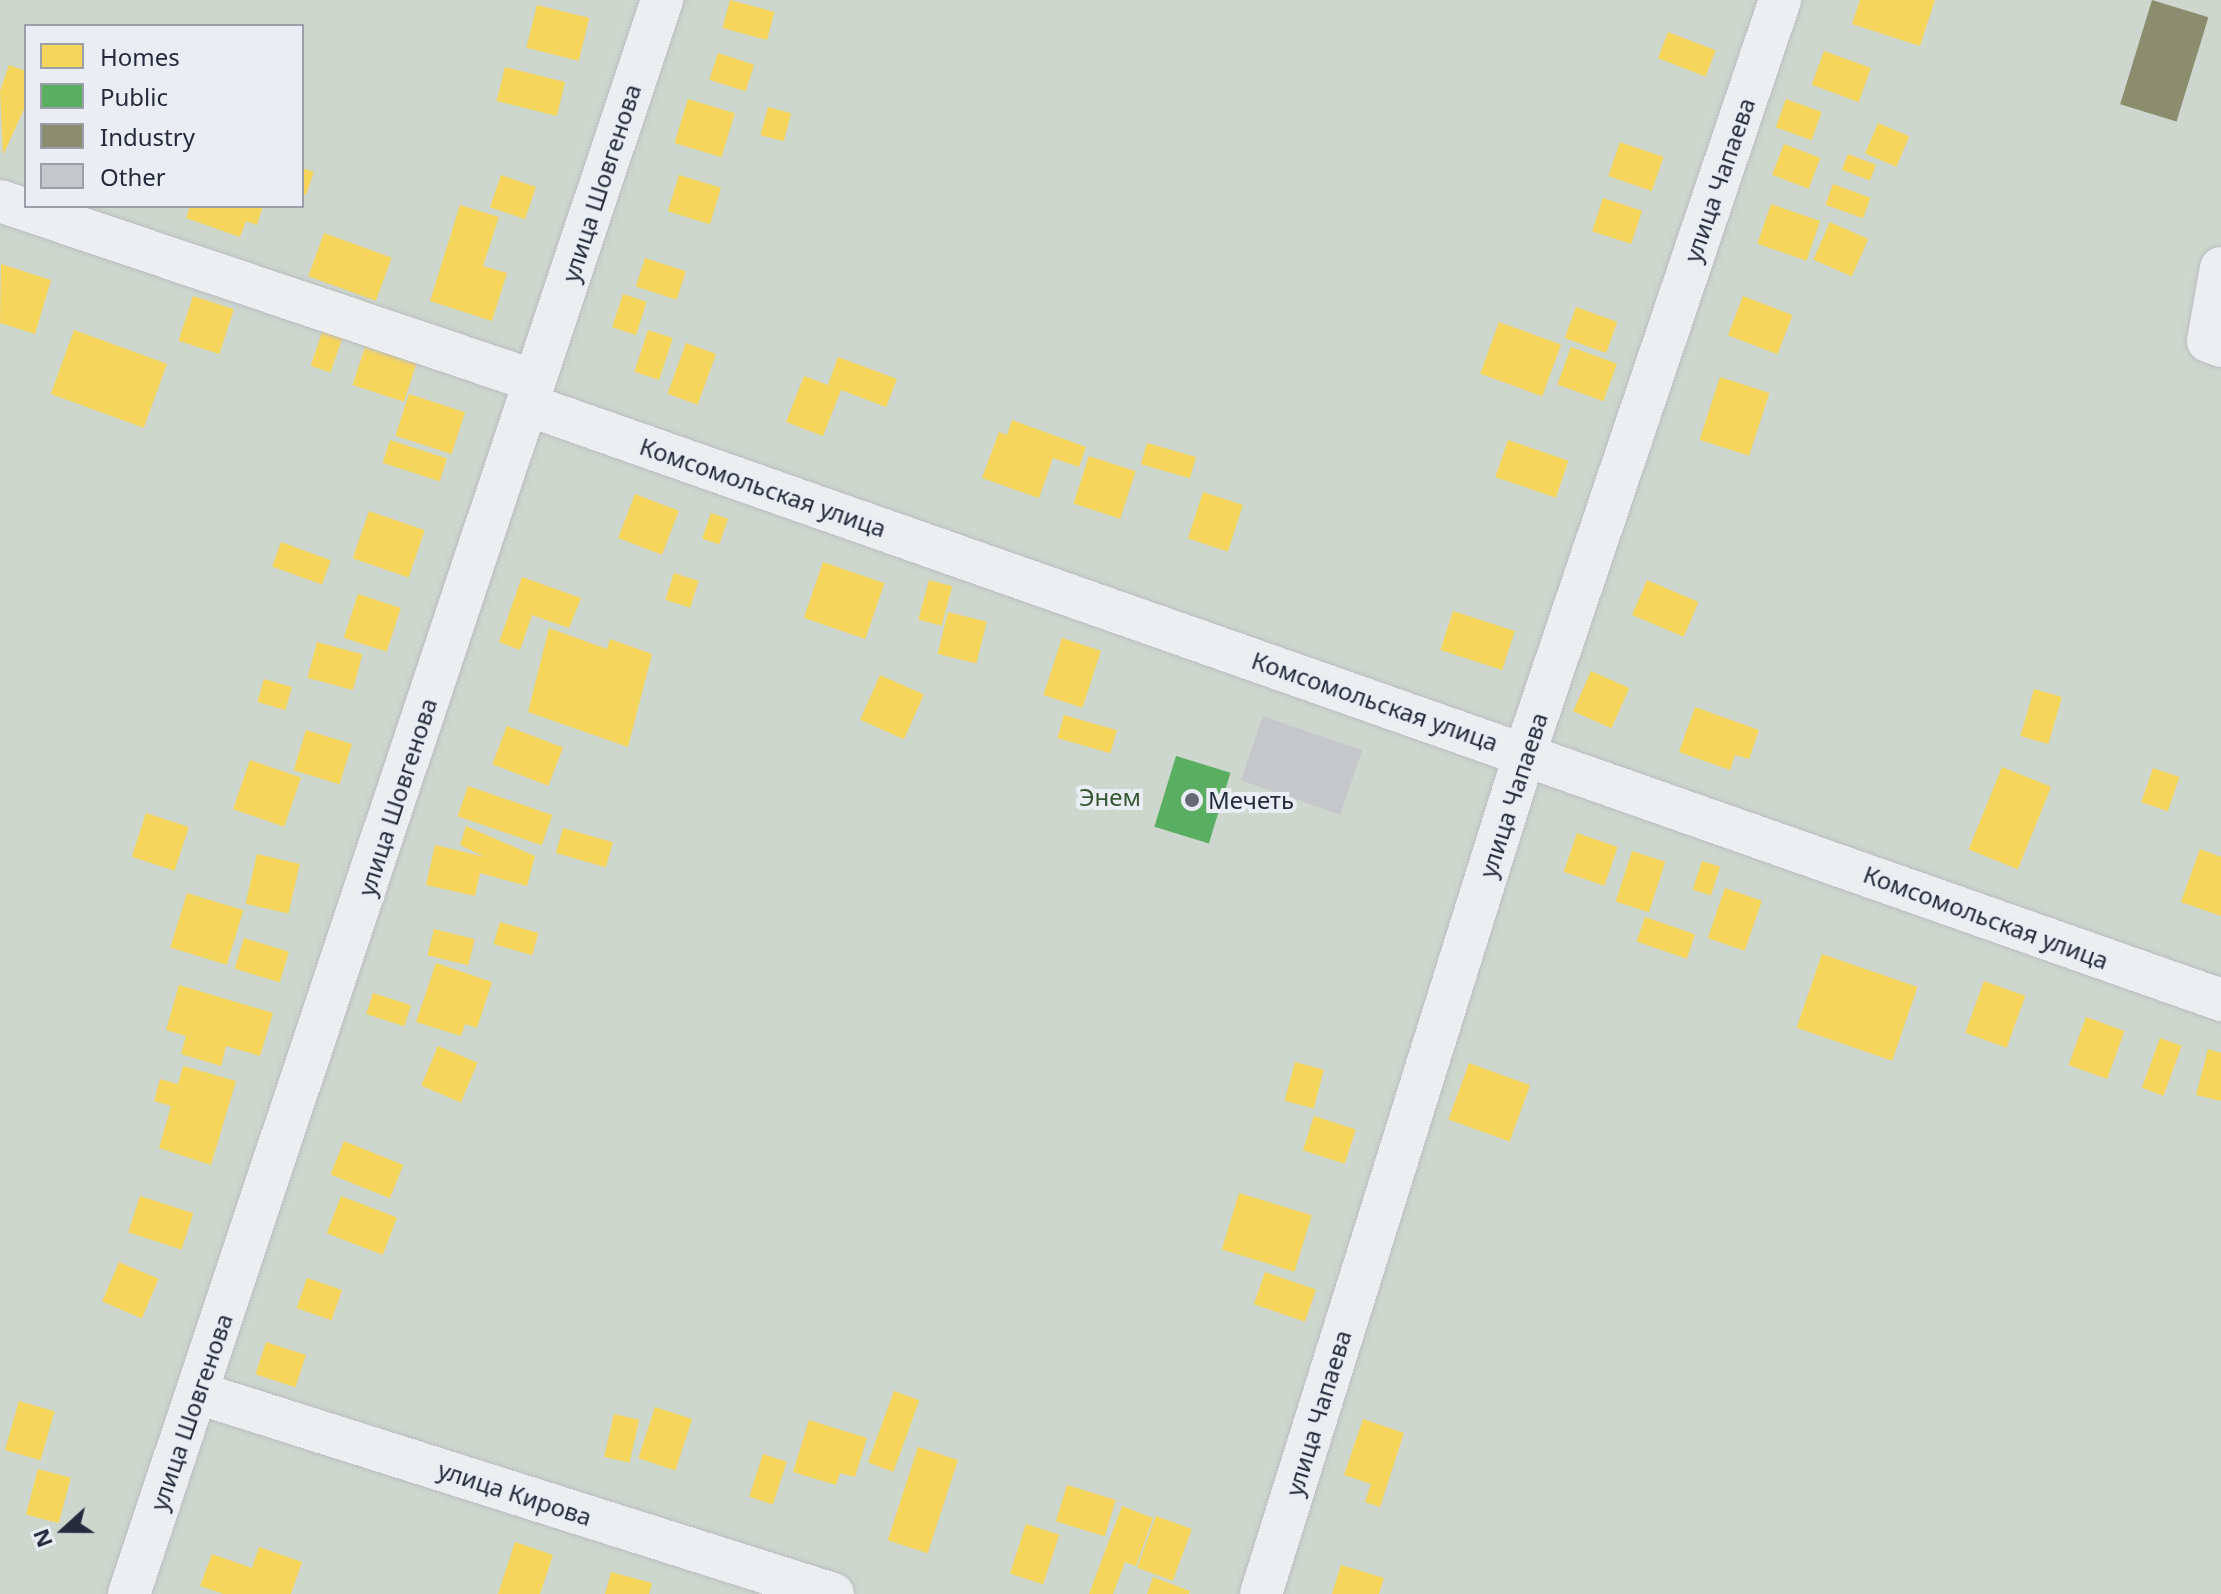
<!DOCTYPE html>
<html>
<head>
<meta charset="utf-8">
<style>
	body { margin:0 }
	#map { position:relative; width:2221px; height:1594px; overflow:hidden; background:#dedfe3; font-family:"Noto Sans",sans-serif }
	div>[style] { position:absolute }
	.green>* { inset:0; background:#cdd7ce }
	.homes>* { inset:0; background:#f6d55c; transform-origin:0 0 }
	.public>* { inset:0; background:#5aae61; transform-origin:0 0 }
	.industry>* { inset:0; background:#8c8c6e; transform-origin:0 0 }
	.building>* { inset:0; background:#c6c7cb; transform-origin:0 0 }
	.roads { filter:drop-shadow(0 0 2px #bcbdc1) drop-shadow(0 0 2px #bcbdc1) }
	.minor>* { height:42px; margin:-21px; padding:0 21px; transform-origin:21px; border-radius:21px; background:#edeef0 }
	.dots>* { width:22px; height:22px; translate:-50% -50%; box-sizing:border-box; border:4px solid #eaedf4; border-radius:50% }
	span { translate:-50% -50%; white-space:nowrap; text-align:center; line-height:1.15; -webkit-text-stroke:8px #eaedf4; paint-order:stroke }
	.street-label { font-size:24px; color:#252b3c }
	.park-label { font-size:24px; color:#365832 }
	.poi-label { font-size:24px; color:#252b3c }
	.left { translate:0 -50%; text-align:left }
	.legend { position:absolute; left:24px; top:24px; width:280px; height:184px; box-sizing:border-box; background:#eaedf4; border:2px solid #9b9faa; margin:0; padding:10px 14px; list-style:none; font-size:24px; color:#252b3c }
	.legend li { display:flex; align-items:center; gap:16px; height:40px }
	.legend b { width:40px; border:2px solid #9b9faa }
	.north { position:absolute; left:24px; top:1490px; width:80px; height:80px; -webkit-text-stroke:6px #eaedf4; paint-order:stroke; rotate:249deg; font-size:22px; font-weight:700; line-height:32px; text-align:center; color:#252b3c }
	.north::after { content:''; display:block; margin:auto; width:28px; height:36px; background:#252b3c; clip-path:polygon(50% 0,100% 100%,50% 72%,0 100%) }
</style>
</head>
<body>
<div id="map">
	<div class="green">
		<div style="clip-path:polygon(evenodd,0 0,2221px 0,2221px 1594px,0 1594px,0 0,26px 26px,302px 26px,302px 206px,26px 206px,26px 26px)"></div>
	</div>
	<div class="homes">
		<div style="left:730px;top:0;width:46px;height:29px;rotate:15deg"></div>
		<div style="clip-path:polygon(1860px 0,1935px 0,1920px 46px,1852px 24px)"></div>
		<div style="left:537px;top:5px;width:54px;height:44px;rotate:14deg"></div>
		<div style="left:1668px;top:32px;width:51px;height:28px;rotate:21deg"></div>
		<div style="left:1824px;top:51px;width:50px;height:36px;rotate:20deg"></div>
		<div style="left:718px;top:53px;width:38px;height:28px;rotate:18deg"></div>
		<div style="clip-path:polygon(9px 65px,26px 71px,26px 105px,3px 155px,0 91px)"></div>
		<div style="left:505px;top:67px;width:62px;height:35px;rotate:14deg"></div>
		<div style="left:688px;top:99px;width:49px;height:46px;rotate:17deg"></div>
		<div style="left:1786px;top:99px;width:38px;height:30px;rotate:20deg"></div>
		<div style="left:768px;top:107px;width:24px;height:29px;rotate:15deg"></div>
		<div style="left:1878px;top:123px;width:34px;height:33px;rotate:23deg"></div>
		<div style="left:1620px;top:142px;width:46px;height:36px;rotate:19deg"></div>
		<div style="left:1784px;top:144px;width:39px;height:33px;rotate:21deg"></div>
		<div style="left:1848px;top:154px;width:30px;height:17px;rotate:21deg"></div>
		<div style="clip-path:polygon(302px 168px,314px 172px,306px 195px,302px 194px)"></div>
		<div style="left:501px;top:175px;width:37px;height:34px;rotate:19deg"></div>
		<div style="left:679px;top:175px;width:44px;height:38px;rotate:17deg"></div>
		<div style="left:1833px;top:184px;width:40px;height:22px;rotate:20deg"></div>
		<div style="left:1603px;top:198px;width:41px;height:35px;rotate:18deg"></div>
		<div style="left:1771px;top:204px;width:52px;height:42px;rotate:19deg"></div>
		<div style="clip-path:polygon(460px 205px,499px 217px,483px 266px,507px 273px,492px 321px,430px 301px)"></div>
		<div style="clip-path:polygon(190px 206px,263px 206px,257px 225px,246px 221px,240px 237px,186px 218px)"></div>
		<div style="left:1830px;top:222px;width:42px;height:41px;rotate:24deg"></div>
		<div style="left:324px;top:233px;width:72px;height:46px;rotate:20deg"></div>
		<div style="left:645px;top:258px;width:43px;height:30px;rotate:18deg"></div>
		<div style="clip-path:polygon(1px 264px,51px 280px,35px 334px,0 323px)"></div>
		<div style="left:623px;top:294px;width:25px;height:35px;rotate:18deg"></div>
		<div style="left:193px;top:296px;width:43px;height:47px;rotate:18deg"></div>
		<div style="left:1743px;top:296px;width:53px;height:42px;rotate:21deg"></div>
		<div style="left:1576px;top:307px;width:44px;height:33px;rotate:20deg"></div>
		<div style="left:1499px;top:322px;width:66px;height:55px;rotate:20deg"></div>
		<div style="left:324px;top:327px;width:21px;height:41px;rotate:19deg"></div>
		<div style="left:74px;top:330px;width:99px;height:68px;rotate:20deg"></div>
		<div style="left:648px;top:330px;width:26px;height:44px;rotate:18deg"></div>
		<div style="left:686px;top:343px;width:32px;height:54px;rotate:20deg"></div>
		<div style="left:365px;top:347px;width:54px;height:40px;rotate:18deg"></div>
		<div style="left:1571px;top:347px;width:49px;height:40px;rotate:20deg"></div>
		<div style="clip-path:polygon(838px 357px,897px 379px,886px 407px,841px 390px,823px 436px,786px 422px,804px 376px,828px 385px)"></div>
		<div style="left:1720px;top:377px;width:52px;height:66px;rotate:18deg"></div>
		<div style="left:409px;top:394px;width:59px;height:44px;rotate:18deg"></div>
		<div style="clip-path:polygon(1012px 420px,1086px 447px,1079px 467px,1053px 458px,1039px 498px,982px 478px,999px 432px,1007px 435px)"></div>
		<div style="left:390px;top:440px;width:60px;height:24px;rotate:18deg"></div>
		<div style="left:1508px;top:440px;width:64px;height:39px;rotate:19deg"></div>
		<div style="left:1147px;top:443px;width:51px;height:22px;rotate:16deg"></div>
		<div style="left:1089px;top:456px;width:49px;height:50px;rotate:18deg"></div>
		<div style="left:1203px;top:492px;width:42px;height:49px;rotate:18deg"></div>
		<div style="left:635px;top:494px;width:47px;height:47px;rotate:21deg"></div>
		<div style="left:369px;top:511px;width:59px;height:50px;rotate:19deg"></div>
		<div style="left:711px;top:513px;width:18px;height:27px;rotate:19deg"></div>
		<div style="left:281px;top:542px;width:53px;height:26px;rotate:20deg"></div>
		<div style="left:823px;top:562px;width:65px;height:59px;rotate:19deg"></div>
		<div style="left:674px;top:573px;width:26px;height:28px;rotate:18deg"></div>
		<div style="clip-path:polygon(522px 577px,581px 598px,569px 628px,532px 615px,520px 650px,499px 642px)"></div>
		<div style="left:929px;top:580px;width:24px;height:41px;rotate:15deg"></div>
		<div style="left:1647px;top:580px;width:56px;height:38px;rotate:23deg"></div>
		<div style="left:358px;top:594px;width:45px;height:46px;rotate:18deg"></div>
		<div style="left:1453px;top:611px;width:65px;height:41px;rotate:18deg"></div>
		<div style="left:948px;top:612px;width:40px;height:43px;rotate:14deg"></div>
		<div style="clip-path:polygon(549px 628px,607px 649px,610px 639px,652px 654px,628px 747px,528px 712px)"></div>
		<div style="left:1062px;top:638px;width:41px;height:60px;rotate:18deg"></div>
		<div style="left:317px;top:642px;width:47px;height:37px;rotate:15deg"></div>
		<div style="left:1591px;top:671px;width:42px;height:44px;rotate:24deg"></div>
		<div style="left:880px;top:675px;width:48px;height:49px;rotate:24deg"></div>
		<div style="left:264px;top:679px;width:29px;height:24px;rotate:16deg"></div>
		<div style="left:2034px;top:689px;width:29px;height:49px;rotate:16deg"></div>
		<div style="clip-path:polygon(1695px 707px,1759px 730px,1749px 759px,1735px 755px,1730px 770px,1679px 752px)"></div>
		<div style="left:1064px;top:715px;width:55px;height:24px;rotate:16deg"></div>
		<div style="left:507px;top:726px;width:60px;height:41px;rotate:21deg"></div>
		<div style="left:306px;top:730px;width:48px;height:42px;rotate:17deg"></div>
		<div style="left:250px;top:760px;width:54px;height:52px;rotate:19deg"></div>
		<div style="left:2002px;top:767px;width:53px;height:89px;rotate:22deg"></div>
		<div style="left:2153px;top:768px;width:28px;height:36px;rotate:19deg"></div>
		<div style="left:468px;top:786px;width:89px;height:32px;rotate:19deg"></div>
		<div style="left:146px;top:813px;width:45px;height:46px;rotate:18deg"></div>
		<div style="clip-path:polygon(466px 826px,535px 856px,527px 886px,480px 873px,475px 896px,426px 885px,435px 845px,485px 857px,460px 845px)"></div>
		<div style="left:563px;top:828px;width:52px;height:26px;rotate:16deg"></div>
		<div style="left:1577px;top:833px;width:43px;height:41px;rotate:19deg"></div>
		<div style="clip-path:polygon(2200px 849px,2221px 857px,2221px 916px,2181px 902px)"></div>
		<div style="left:1632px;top:851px;width:35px;height:53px;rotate:18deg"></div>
		<div style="left:257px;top:854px;width:44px;height:51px;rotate:13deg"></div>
		<div style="left:1702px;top:861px;width:19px;height:30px;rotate:18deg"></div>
		<div style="left:1725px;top:888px;width:39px;height:53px;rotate:19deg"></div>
		<div style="left:187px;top:893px;width:59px;height:57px;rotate:17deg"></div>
		<div style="left:1645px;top:917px;width:53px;height:26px;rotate:19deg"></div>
		<div style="left:500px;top:922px;width:40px;height:23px;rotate:16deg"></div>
		<div style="left:434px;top:929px;width:42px;height:27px;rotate:14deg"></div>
		<div style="left:244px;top:938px;width:47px;height:32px;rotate:17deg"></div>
		<div style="left:1822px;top:954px;width:101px;height:78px;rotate:19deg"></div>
		<div style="clip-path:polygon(436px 963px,492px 982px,477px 1028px,465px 1024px,461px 1036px,416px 1022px)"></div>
		<div style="left:1984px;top:981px;width:44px;height:55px;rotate:20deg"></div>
		<div style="clip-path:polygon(179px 985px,273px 1013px,260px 1056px,226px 1046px,221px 1066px,181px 1054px,186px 1036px,166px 1030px)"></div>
		<div style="left:373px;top:993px;width:40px;height:22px;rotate:18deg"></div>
		<div style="left:2086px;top:1017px;width:41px;height:51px;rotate:20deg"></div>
		<div style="left:2160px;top:1038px;width:23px;height:53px;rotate:20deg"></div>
		<div style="left:438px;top:1046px;width:43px;height:43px;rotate:23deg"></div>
		<div style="clip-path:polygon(2208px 1049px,2221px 1053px,2221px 1101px,2196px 1095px)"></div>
		<div style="left:1295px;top:1062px;width:30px;height:40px;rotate:15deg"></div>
		<div style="left:1469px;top:1063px;width:65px;height:60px;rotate:20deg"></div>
		<div style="clip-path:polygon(183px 1066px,236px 1081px,211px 1165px,159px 1148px,171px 1106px,154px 1101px,160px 1079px,178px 1084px)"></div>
		<div style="left:1314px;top:1116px;width:44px;height:36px;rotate:18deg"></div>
		<div style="left:344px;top:1141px;width:64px;height:36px;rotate:22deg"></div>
		<div style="left:1239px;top:1193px;width:76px;height:59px;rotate:17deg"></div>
		<div style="left:140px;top:1196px;width:56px;height:38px;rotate:18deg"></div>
		<div style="left:341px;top:1196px;width:60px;height:40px;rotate:21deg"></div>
		<div style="left:119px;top:1262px;width:43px;height:43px;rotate:23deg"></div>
		<div style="left:1265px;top:1272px;width:54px;height:34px;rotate:19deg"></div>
		<div style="left:307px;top:1278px;width:37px;height:32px;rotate:19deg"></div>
		<div style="left:266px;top:1342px;width:42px;height:34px;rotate:18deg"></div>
		<div style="left:894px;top:1391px;width:27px;height:76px;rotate:20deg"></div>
		<div style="left:19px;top:1401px;width:37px;height:51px;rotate:16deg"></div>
		<div style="left:655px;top:1407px;width:39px;height:54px;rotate:18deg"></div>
		<div style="left:614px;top:1414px;width:26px;height:44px;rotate:13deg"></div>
		<div style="clip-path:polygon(1363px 1419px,1404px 1433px,1380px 1507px,1365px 1502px,1371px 1484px,1344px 1475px)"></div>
		<div style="clip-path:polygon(809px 1420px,867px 1438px,855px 1477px,840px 1473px,836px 1485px,793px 1472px)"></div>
		<div style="left:918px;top:1447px;width:42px;height:98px;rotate:18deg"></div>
		<div style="left:763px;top:1454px;width:25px;height:45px;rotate:18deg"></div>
		<div style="left:38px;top:1469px;width:34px;height:47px;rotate:15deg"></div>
		<div style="left:1067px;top:1485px;width:51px;height:38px;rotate:17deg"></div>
		<div style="clip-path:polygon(1122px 1506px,1153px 1518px,1136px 1566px,1125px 1562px,1113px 1594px,1089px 1594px)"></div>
		<div style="left:1156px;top:1516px;width:38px;height:55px;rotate:20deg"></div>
		<div style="left:1026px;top:1524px;width:35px;height:52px;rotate:18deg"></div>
		<div style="clip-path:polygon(515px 1542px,553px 1555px,540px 1594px,498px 1594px)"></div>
		<div style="clip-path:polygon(259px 1547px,302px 1562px,291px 1594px,224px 1594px,200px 1586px,212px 1554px,252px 1568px)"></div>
		<div style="clip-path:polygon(1341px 1565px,1384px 1578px,1379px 1594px,1332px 1594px)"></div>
		<div style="clip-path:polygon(611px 1572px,652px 1583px,649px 1594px,605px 1594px)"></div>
		<div style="clip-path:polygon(1153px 1577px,1190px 1591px,1189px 1594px,1147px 1594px)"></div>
	</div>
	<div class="public">
		<div style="left:1176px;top:756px;width:57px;height:74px;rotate:17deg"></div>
	</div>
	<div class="industry">
		<div style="left:2152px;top:0;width:59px;height:109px;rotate:17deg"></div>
	</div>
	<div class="building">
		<div style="left:1263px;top:716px;width:105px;height:68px;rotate:19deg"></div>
	</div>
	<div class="roads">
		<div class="minor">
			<div style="left:0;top:201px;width:564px;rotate:18.6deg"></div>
			<div style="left:2221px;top:268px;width:74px;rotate:100.1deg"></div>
			<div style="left:2208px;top:341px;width:14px;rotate:21deg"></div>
			<div style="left:528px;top:405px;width:1795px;rotate:19.36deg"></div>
			<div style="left:198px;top:1393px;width:666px;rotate:17.56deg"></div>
			<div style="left:129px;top:1594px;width:1681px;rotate:-71.51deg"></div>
			<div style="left:1261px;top:1594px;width:881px;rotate:-72.57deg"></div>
			<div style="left:1525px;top:753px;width:795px;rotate:-71.29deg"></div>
		</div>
	</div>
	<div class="dots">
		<div style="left:1192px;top:800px;background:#666a76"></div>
	</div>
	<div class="street-label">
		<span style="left:1719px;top:180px;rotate:-71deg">улица Чапаева</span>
		<span style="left:601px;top:183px;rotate:-72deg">улица Шовгенова</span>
		<span style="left:763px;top:487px;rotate:19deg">Комсомольская улица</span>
		<span style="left:1375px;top:701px;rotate:19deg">Комсомольская улица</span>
		<span style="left:1513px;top:795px;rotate:-72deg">улица Чапаева</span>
		<span style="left:397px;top:797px;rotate:-72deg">улица Шовгенова</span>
		<span style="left:1986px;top:917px;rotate:20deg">Комсомольская улица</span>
		<span style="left:191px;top:1412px;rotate:-71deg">улица Шовгенова</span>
		<span style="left:1318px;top:1413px;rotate:-73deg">улица Чапаева</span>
		<span style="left:515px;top:1493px;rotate:18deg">улица Кирова</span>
	</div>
	<div class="park-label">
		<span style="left:1110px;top:797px">Энем</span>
	</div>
	<div class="poi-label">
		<span class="left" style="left:1208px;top:800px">Мечеть</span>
	</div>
	<ul class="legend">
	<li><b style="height:22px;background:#f6d55c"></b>Homes</li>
	<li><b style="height:22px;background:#5aae61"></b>Public</li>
	<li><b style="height:22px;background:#8c8c6e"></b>Industry</li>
	<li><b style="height:22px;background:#c6c7cb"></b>Other</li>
	</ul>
	<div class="north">N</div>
</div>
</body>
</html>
